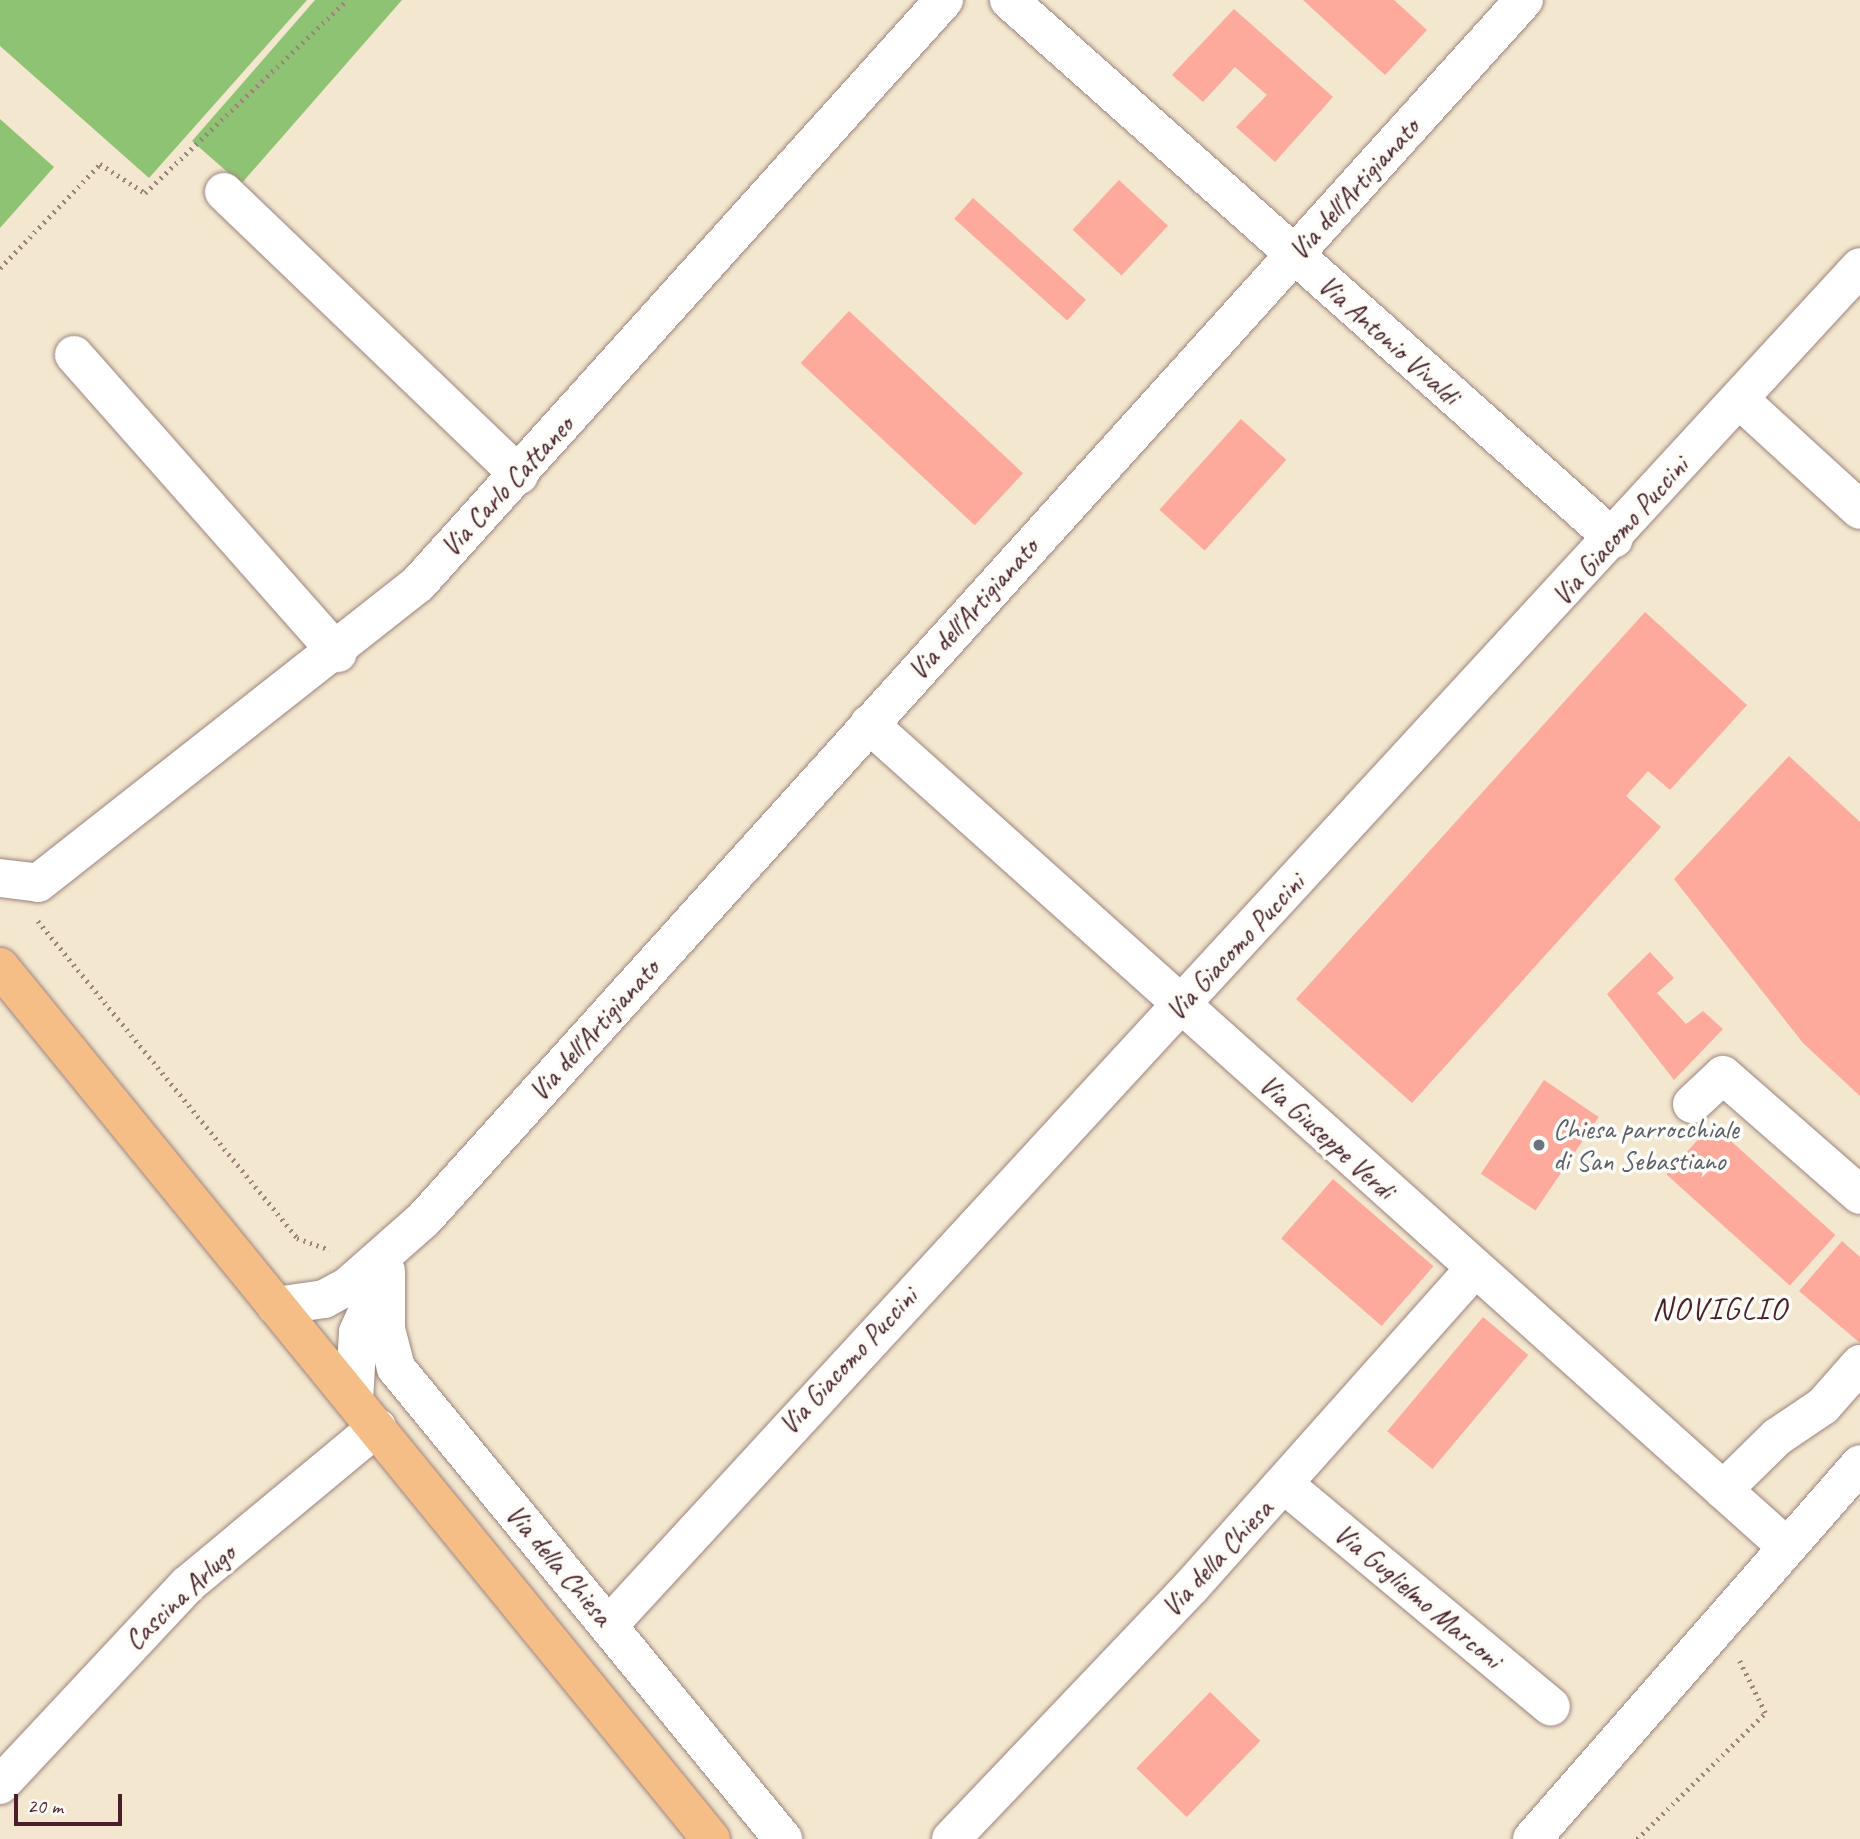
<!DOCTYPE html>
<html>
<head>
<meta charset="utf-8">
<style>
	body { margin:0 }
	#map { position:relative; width:1860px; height:1839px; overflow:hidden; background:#f3e7cf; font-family:Caveat,sans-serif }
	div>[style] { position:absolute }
	.green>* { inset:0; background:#8fc374 }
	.building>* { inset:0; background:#fda99b; transform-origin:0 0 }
	.path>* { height:4.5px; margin-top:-2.25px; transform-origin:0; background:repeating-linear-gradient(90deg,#9e837d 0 2px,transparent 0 7px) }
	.roads { filter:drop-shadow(0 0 2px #9e837d) drop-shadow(0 0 2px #9e837d) }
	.minor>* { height:38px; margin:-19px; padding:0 19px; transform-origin:19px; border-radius:19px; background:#fff }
	.major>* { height:38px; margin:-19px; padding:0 19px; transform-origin:19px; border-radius:19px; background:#f6be87 }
	.dots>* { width:19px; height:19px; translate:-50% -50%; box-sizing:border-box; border:4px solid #fdfcf7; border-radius:50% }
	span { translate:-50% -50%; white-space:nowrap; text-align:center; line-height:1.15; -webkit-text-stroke:7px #fdfcf7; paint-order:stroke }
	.street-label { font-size:28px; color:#4a1f2b }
	.worship-label { font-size:28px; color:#5b616d }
	.left { translate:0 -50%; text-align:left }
	.quarter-label { font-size:32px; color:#4a1f2b; letter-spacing:2px }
	.scale { position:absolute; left:14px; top:1794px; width:108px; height:32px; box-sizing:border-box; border:4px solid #4a1f2b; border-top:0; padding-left:9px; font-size:21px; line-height:24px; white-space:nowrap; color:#4a1f2b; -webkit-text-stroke:5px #fdfcf7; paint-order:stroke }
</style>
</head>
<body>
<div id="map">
	<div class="green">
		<div style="clip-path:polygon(0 0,307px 0,149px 178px,0 46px)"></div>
		<div style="clip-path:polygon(315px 0,402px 0,241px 184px,192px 141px)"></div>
		<div style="clip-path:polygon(0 119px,54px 167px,0 228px)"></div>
	</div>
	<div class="building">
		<div style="clip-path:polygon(1303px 0,1394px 0,1427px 30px,1385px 75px)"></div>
		<div style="clip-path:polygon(1234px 9px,1333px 97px,1275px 162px,1236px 127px,1267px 95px,1235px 67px,1203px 102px,1172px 75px)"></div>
		<div style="left:1119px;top:180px;width:67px;height:68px;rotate:43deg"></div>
		<div style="left:973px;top:198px;width:152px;height:28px;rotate:42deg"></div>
		<div style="left:849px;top:311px;width:238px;height:71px;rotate:43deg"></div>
		<div style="left:1241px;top:419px;width:61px;height:122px;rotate:42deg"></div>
		<div style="clip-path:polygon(1645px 612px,1747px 705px,1670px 790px,1648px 771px,1626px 796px,1661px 827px,1412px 1103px,1296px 999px)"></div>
		<div style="clip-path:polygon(1789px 756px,1860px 822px,1860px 1096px,1803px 1043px,1674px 879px)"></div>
		<div style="clip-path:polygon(1650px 952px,1674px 978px,1657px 993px,1686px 1024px,1703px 1011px,1723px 1029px,1674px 1080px,1607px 994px)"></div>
		<div style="left:1544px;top:1080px;width:66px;height:113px;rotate:34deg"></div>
		<div style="left:1712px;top:1124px;width:166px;height:68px;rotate:42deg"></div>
		<div style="left:1333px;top:1179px;width:133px;height:79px;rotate:41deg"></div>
		<div style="clip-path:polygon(1842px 1241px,1860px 1257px,1860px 1343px,1799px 1291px)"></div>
		<div style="left:1483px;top:1317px;width:59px;height:149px;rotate:40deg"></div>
		<div style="left:1210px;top:1692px;width:70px;height:106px;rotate:44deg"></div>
	</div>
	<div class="path">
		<div style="left:0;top:268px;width:144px;rotate:-46.1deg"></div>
		<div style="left:100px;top:164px;width:54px;rotate:32.8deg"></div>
		<div style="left:145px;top:193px;width:279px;rotate:-43.7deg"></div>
		<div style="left:38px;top:921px;width:409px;rotate:50.7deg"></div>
		<div style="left:297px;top:1238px;width:35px;rotate:20deg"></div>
		<div style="left:1637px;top:1839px;width:180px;rotate:-44.5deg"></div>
		<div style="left:1765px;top:1713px;width:59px;rotate:-116.1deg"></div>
	</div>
	<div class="roads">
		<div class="minor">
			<div style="left:1009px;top:0;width:810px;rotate:41.7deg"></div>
			<div style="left:224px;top:192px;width:409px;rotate:43.8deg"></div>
			<div style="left:74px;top:355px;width:398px;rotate:48.5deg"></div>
			<div style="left:1739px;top:399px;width:164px;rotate:42.5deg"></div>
			<div style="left:869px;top:724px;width:1233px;rotate:41.88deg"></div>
			<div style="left:0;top:878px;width:38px;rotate:7deg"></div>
			<div style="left:38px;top:883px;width:484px;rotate:-38.2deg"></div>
			<div style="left:418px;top:584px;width:786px;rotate:-47.99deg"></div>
			<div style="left:1692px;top:1104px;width:42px;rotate:-43.1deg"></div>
			<div style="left:1723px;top:1075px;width:182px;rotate:41.2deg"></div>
			<div style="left:386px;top:1271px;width:58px;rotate:90deg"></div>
			<div style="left:386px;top:1329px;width:40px;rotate:75.6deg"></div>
			<div style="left:396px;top:1368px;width:610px;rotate:50.59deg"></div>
			<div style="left:276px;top:1306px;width:49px;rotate:-8.3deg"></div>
			<div style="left:324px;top:1299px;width:27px;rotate:-28deg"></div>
			<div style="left:348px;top:1286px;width:101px;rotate:-41.4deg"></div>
			<div style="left:424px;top:1219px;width:1642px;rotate:-47.94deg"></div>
			<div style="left:354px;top:1400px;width:68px;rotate:-86.6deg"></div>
			<div style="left:358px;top:1332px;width:56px;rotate:-65.7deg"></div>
			<div style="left:1285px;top:1485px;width:346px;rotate:39.8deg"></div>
			<div style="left:1723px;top:1490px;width:76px;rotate:-44.5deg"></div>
			<div style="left:1777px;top:1437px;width:55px;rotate:-34deg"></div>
			<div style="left:1823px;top:1406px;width:56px;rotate:-48.6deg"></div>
			<div style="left:609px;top:1625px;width:1846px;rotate:-47.35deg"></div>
			<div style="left:0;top:1785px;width:274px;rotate:-46.9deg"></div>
			<div style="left:187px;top:1585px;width:247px;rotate:-39.7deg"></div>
			<div style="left:951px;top:1839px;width:348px;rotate:-46.4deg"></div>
			<div style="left:1191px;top:1587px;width:426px;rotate:-48.3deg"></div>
			<div style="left:1532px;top:1839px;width:498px;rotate:-48.8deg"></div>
		</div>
		<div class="major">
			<div style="left:0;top:967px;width:1125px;rotate:50.81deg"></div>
		</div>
	</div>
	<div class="dots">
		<div style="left:1539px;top:1145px;background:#6b7280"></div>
	</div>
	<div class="street-label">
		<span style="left:1354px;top:189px;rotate:-48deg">Via dell'Artigianato</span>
		<span style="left:1389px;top:340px;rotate:42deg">Via Antonio Vivaldi</span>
		<span style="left:507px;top:486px;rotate:-47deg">Via Carlo Cattaneo</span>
		<span style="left:1620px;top:531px;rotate:-48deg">Via Giacomo Puccini</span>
		<span style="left:973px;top:609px;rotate:-48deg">Via dell'Artigianato</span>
		<span style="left:1235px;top:947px;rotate:-47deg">Via Giacomo Puccini</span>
		<span style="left:594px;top:1030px;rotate:-48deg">Via dell'Artigianato</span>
		<span style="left:1327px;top:1137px;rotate:42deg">Via Giuseppe Verdi</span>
		<span style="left:848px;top:1361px;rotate:-47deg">Via Giacomo Puccini</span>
		<span style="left:1217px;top:1558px;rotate:-47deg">Via della Chiesa</span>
		<span style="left:559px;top:1565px;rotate:50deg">Via della Chiesa</span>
		<span style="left:1418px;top:1596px;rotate:40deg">Via Guglielmo Marconi</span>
		<span style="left:180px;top:1597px;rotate:-43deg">Cascina Arlugo</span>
	</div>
	<div class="worship-label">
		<span class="left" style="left:1553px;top:1145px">Chiesa parrocchiale<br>di San Sebastiano</span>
	</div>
	<div class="quarter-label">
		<span style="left:1720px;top:1309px">NOVIGLIO</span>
	</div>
	<div class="scale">20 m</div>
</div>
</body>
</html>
